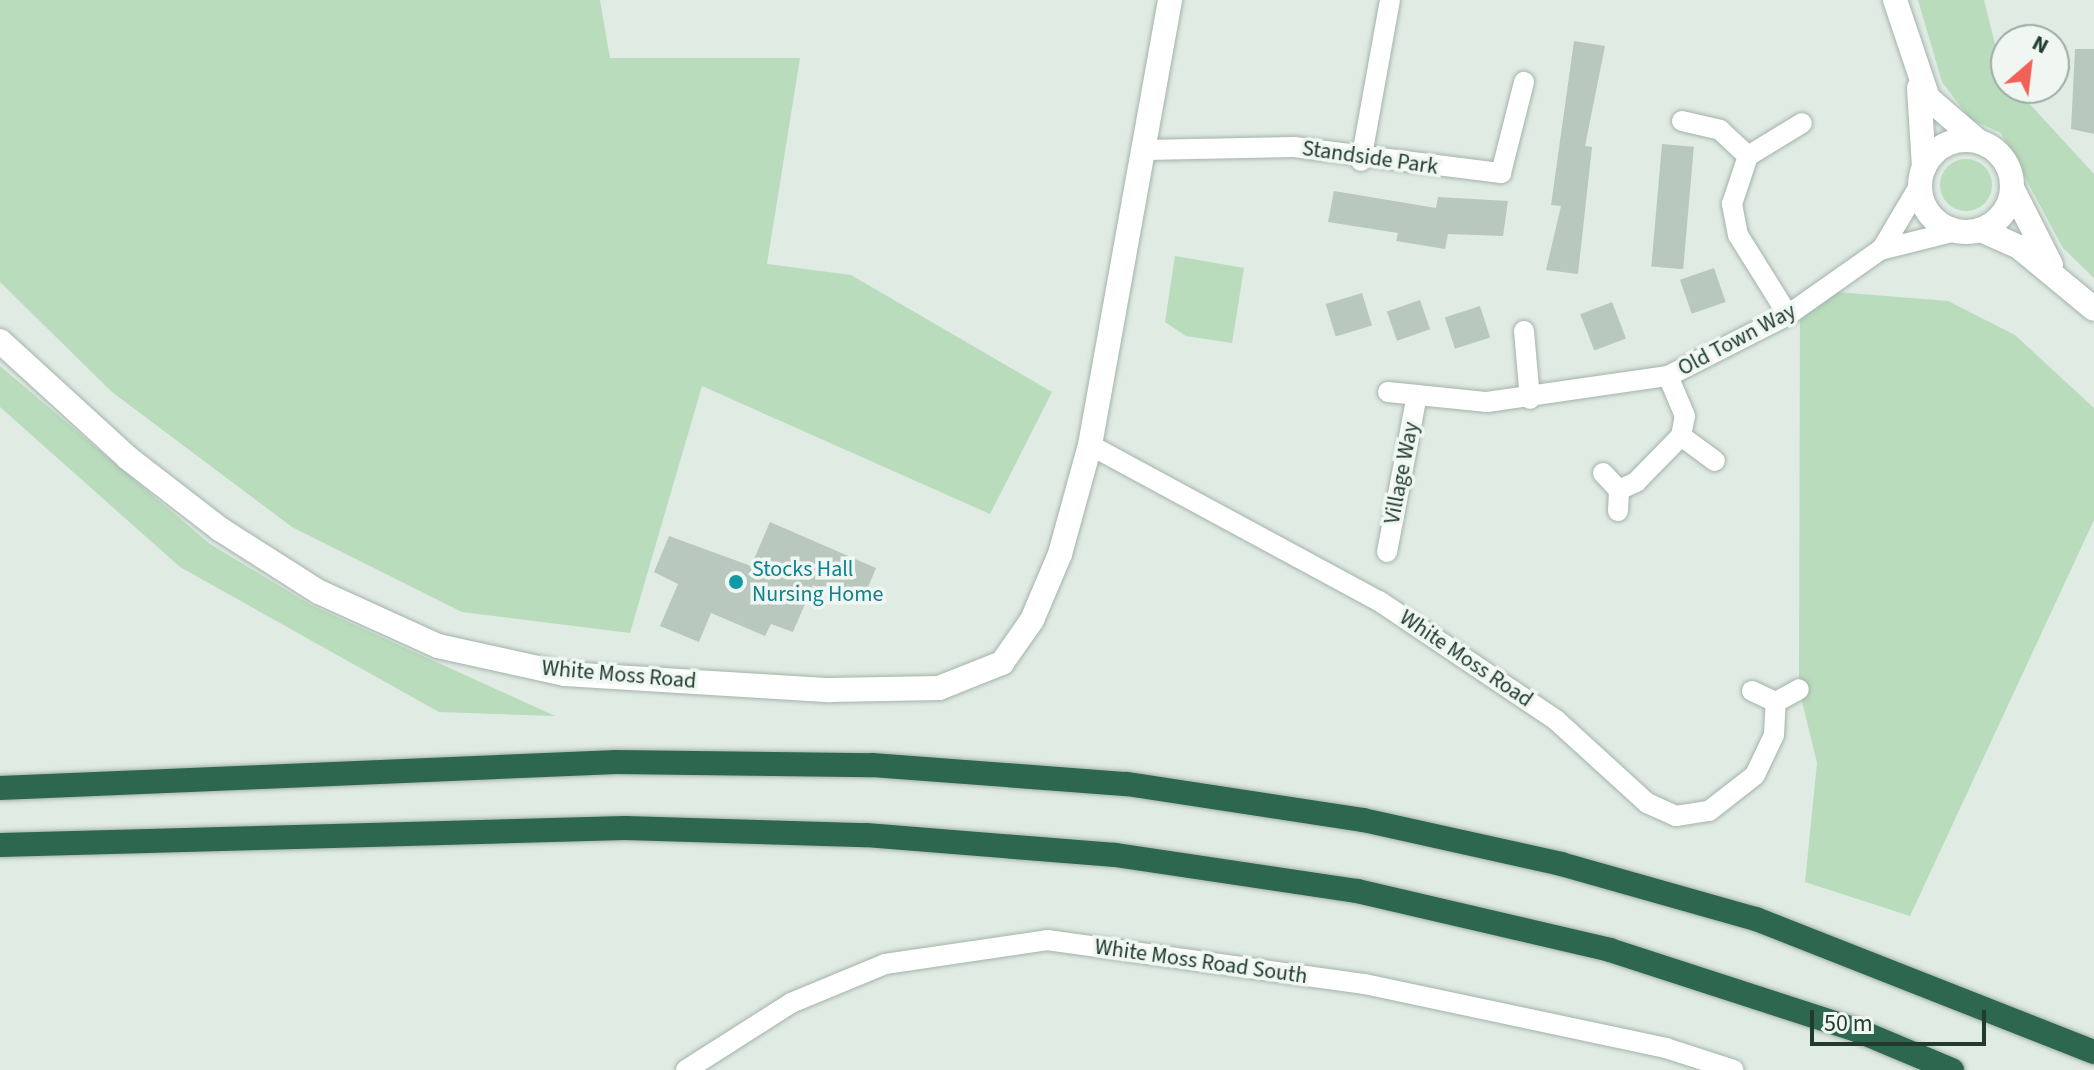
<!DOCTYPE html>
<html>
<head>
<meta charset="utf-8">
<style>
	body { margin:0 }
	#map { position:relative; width:2094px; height:1070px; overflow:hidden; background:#e0ebe4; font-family:"Source Sans 3",sans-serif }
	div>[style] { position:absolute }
	.green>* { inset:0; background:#b8dcbc }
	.round { border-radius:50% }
	.building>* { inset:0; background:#b8c8bf; transform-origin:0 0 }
	.roads { filter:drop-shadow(0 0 2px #a3b3aa) drop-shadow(0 0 2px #a3b3aa) }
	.street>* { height:20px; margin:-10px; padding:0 10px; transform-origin:10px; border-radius:10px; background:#fff }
	.secondary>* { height:24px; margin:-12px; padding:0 12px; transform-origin:12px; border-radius:12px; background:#fff }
	.secondary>.ring { margin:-12px; padding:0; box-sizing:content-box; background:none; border:24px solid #fff; border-radius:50% }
	.highway>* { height:24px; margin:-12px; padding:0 12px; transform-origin:12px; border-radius:12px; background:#2d6750 }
	.dots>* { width:22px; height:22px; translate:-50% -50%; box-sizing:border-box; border:4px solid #f0f7f2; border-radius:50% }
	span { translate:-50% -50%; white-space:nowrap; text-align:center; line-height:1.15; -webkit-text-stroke:7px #f0f7f2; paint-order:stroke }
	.street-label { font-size:22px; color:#213b2f }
	.culture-label { font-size:22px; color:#0d838f }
	.left { translate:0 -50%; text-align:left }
	.north { position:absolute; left:1990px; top:24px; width:80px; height:80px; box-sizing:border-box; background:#f0f7f2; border:2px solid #9daca4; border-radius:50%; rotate:28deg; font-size:22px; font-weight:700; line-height:32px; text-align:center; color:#213b2f }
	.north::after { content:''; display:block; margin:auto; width:28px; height:36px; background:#f26157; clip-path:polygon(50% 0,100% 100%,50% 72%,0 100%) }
	.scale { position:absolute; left:1810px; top:1010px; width:176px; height:36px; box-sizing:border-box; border:4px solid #213b2f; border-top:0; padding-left:10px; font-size:24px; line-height:28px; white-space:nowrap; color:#213b2f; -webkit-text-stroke:6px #f0f7f2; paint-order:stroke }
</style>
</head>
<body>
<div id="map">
	<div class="green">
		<div style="clip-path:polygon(0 0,600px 0,610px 58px,800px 58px,767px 264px,851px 275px,1052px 392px,990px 514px,702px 386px,630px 633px,462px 612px,292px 527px,112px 392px,0 282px)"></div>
		<div style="clip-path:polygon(1918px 0,1984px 0,2006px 88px,2015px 88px,2094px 174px,2094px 278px,2063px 248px,2001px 133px,1970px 119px,1942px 82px)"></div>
		<div class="round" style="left:1940px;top:159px;width:52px;height:52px"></div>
		<div style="clip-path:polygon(1175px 256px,1244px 268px,1232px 343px,1186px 336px,1165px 322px)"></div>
		<div style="clip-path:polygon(1824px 291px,1948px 301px,2015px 335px,2094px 408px,2094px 520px,1910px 916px,1805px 882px,1817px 763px,1799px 689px,1800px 308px)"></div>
		<div style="clip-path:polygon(0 366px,210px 544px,311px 605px,555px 716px,439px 712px,180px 567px,0 407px)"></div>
	</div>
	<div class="building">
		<div style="clip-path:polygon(1574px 41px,1605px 46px,1585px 146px,1592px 147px,1578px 274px,1546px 270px,1561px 206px,1551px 205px)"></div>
		<div style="clip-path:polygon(2075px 49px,2094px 49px,2094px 134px,2071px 129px)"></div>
		<div style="left:1662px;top:144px;width:32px;height:123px;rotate:5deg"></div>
		<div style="clip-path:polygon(1334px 191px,1436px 208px,1438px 197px,1508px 201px,1503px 236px,1448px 234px,1445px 249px,1396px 241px,1398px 233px,1328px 222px)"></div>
		<div style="left:1714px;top:268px;width:36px;height:36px;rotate:71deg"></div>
		<div style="left:1362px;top:293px;width:34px;height:38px;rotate:73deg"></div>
		<div style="left:1420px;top:300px;width:31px;height:35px;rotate:71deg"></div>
		<div style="left:1612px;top:302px;width:39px;height:34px;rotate:69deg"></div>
		<div style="left:1480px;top:306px;width:33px;height:37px;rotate:72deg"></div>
		<div style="clip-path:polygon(770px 522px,876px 568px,861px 604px,813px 585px,793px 632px,771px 624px,765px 636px,711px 613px,699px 642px,660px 626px,678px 584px,654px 572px,669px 536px,751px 566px)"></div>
	</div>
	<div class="roads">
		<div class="street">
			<div style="left:1682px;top:121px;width:39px;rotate:13deg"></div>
			<div style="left:1720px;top:130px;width:38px;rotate:43deg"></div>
			<div style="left:1145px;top:150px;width:149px;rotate:-1.2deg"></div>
			<div style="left:1294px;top:147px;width:209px;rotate:7.2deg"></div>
			<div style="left:1501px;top:173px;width:94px;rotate:-75.8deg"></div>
			<div style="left:1361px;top:161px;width:164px;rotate:-79.8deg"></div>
			<div style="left:1883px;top:247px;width:74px;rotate:-59.3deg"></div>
			<div style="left:1788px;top:315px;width:94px;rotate:-122deg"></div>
			<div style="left:1738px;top:235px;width:32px;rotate:-101deg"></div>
			<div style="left:1732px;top:204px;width:51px;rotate:-71.6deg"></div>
			<div style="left:1748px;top:156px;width:63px;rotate:-31.4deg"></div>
			<div style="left:1524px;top:331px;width:68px;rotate:85deg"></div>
			<div style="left:1388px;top:392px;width:100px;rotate:5.8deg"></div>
			<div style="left:1487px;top:402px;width:183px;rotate:-8.2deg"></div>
			<div style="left:1668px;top:376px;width:135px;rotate:-26.9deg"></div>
			<div style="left:1788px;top:315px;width:113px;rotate:-35.2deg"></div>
			<div style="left:1880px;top:250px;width:78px;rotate:-14deg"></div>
			<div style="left:1681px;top:436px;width:42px;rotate:36.3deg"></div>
			<div style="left:1090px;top:445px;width:328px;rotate:28.4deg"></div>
			<div style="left:1379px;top:601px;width:213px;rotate:33.9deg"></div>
			<div style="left:1556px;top:720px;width:123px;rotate:42.4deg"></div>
			<div style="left:1647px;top:803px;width:32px;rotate:24deg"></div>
			<div style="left:1676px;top:816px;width:33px;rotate:-9deg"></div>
			<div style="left:1709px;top:811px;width:58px;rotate:-38deg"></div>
			<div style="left:1755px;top:775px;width:44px;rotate:-64.6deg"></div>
			<div style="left:1774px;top:735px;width:33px;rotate:-87deg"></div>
			<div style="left:1603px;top:473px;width:23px;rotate:47deg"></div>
			<div style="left:1619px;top:490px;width:19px;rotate:-25deg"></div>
			<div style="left:1636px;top:482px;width:64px;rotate:-45.6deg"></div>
			<div style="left:1681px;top:436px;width:20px;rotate:-79deg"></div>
			<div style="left:1685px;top:416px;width:43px;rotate:-113deg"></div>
			<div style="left:1618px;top:511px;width:21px;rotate:-87deg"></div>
			<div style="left:1387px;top:552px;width:160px;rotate:-79.2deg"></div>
			<div style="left:1752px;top:691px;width:26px;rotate:25deg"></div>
			<div style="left:1776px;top:702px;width:26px;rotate:-29deg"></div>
			<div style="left:686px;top:1070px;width:125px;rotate:-32.5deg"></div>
			<div style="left:791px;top:1003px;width:102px;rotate:-22.5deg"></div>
			<div style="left:885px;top:964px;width:164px;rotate:-8.4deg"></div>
			<div style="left:1047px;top:940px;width:321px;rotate:7.9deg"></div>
			<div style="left:1365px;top:984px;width:308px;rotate:12deg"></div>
			<div style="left:1666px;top:1048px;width:71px;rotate:17.9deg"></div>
		</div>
		<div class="secondary">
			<div style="left:1895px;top:0;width:103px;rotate:71.4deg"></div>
			<div style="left:1928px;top:98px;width:67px;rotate:40.8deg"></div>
			<div style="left:1919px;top:88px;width:80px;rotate:86.4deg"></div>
			<div class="ring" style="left:1920px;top:140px;width:68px;height:68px"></div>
			<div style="left:2012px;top:188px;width:86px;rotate:63.1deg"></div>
			<div style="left:1981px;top:230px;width:42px;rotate:24.1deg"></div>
			<div style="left:2019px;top:247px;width:97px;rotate:39.6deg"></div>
			<div style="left:0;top:341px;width:173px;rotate:42.4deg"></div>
			<div style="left:128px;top:458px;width:116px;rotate:37.7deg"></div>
			<div style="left:220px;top:529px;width:117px;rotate:32.5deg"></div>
			<div style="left:319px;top:592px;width:131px;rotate:24.4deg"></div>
			<div style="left:438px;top:646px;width:130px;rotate:12.4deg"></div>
			<div style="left:565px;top:674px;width:265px;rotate:3.5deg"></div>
			<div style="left:830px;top:690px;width:109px;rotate:-1.1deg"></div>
			<div style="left:939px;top:688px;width:68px;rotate:-21.6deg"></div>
			<div style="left:1002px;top:663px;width:52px;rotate:-55.1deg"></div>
			<div style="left:1032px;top:620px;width:72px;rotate:-67deg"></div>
			<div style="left:1060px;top:554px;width:113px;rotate:-74.6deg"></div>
			<div style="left:1090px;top:445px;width:452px;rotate:-79.8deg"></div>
		</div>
		<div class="highway">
			<div style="left:0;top:788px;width:617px;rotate:-2.42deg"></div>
			<div style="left:616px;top:762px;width:256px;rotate:0.7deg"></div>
			<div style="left:872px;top:765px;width:256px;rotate:4.3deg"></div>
			<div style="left:1127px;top:784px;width:239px;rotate:8.7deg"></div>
			<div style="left:1363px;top:820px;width:203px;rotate:12.5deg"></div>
			<div style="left:1561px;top:864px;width:203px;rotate:15.8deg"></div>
			<div style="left:1756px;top:919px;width:363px;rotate:21.5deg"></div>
			<div style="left:0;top:845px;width:625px;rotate:-1.56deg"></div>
			<div style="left:625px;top:828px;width:241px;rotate:1.7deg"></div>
			<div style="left:866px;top:835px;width:250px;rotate:4.6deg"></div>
			<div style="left:1115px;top:855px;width:245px;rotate:8.5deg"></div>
			<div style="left:1357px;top:891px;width:260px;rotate:13.1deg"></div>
			<div style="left:1610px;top:950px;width:262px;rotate:18deg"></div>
			<div style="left:1859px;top:1031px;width:101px;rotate:22.8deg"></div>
		</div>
	</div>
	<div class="dots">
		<div style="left:736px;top:582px;background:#0f9aa8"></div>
	</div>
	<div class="street-label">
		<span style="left:1370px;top:158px;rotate:8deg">Standside Park</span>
		<span style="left:1737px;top:340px;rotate:-28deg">Old Town Way</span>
		<span style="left:1402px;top:473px;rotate:-79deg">Village Way</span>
		<span style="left:1466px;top:659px;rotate:34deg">White Moss Road</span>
		<span style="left:619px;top:675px;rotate:5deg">White Moss Road</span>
		<span style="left:1201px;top:962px;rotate:8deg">White Moss Road South</span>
	</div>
	<div class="culture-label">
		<span class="left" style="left:752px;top:582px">Stocks Hall<br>Nursing Home</span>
	</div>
	<div class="north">N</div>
	<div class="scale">50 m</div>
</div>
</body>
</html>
